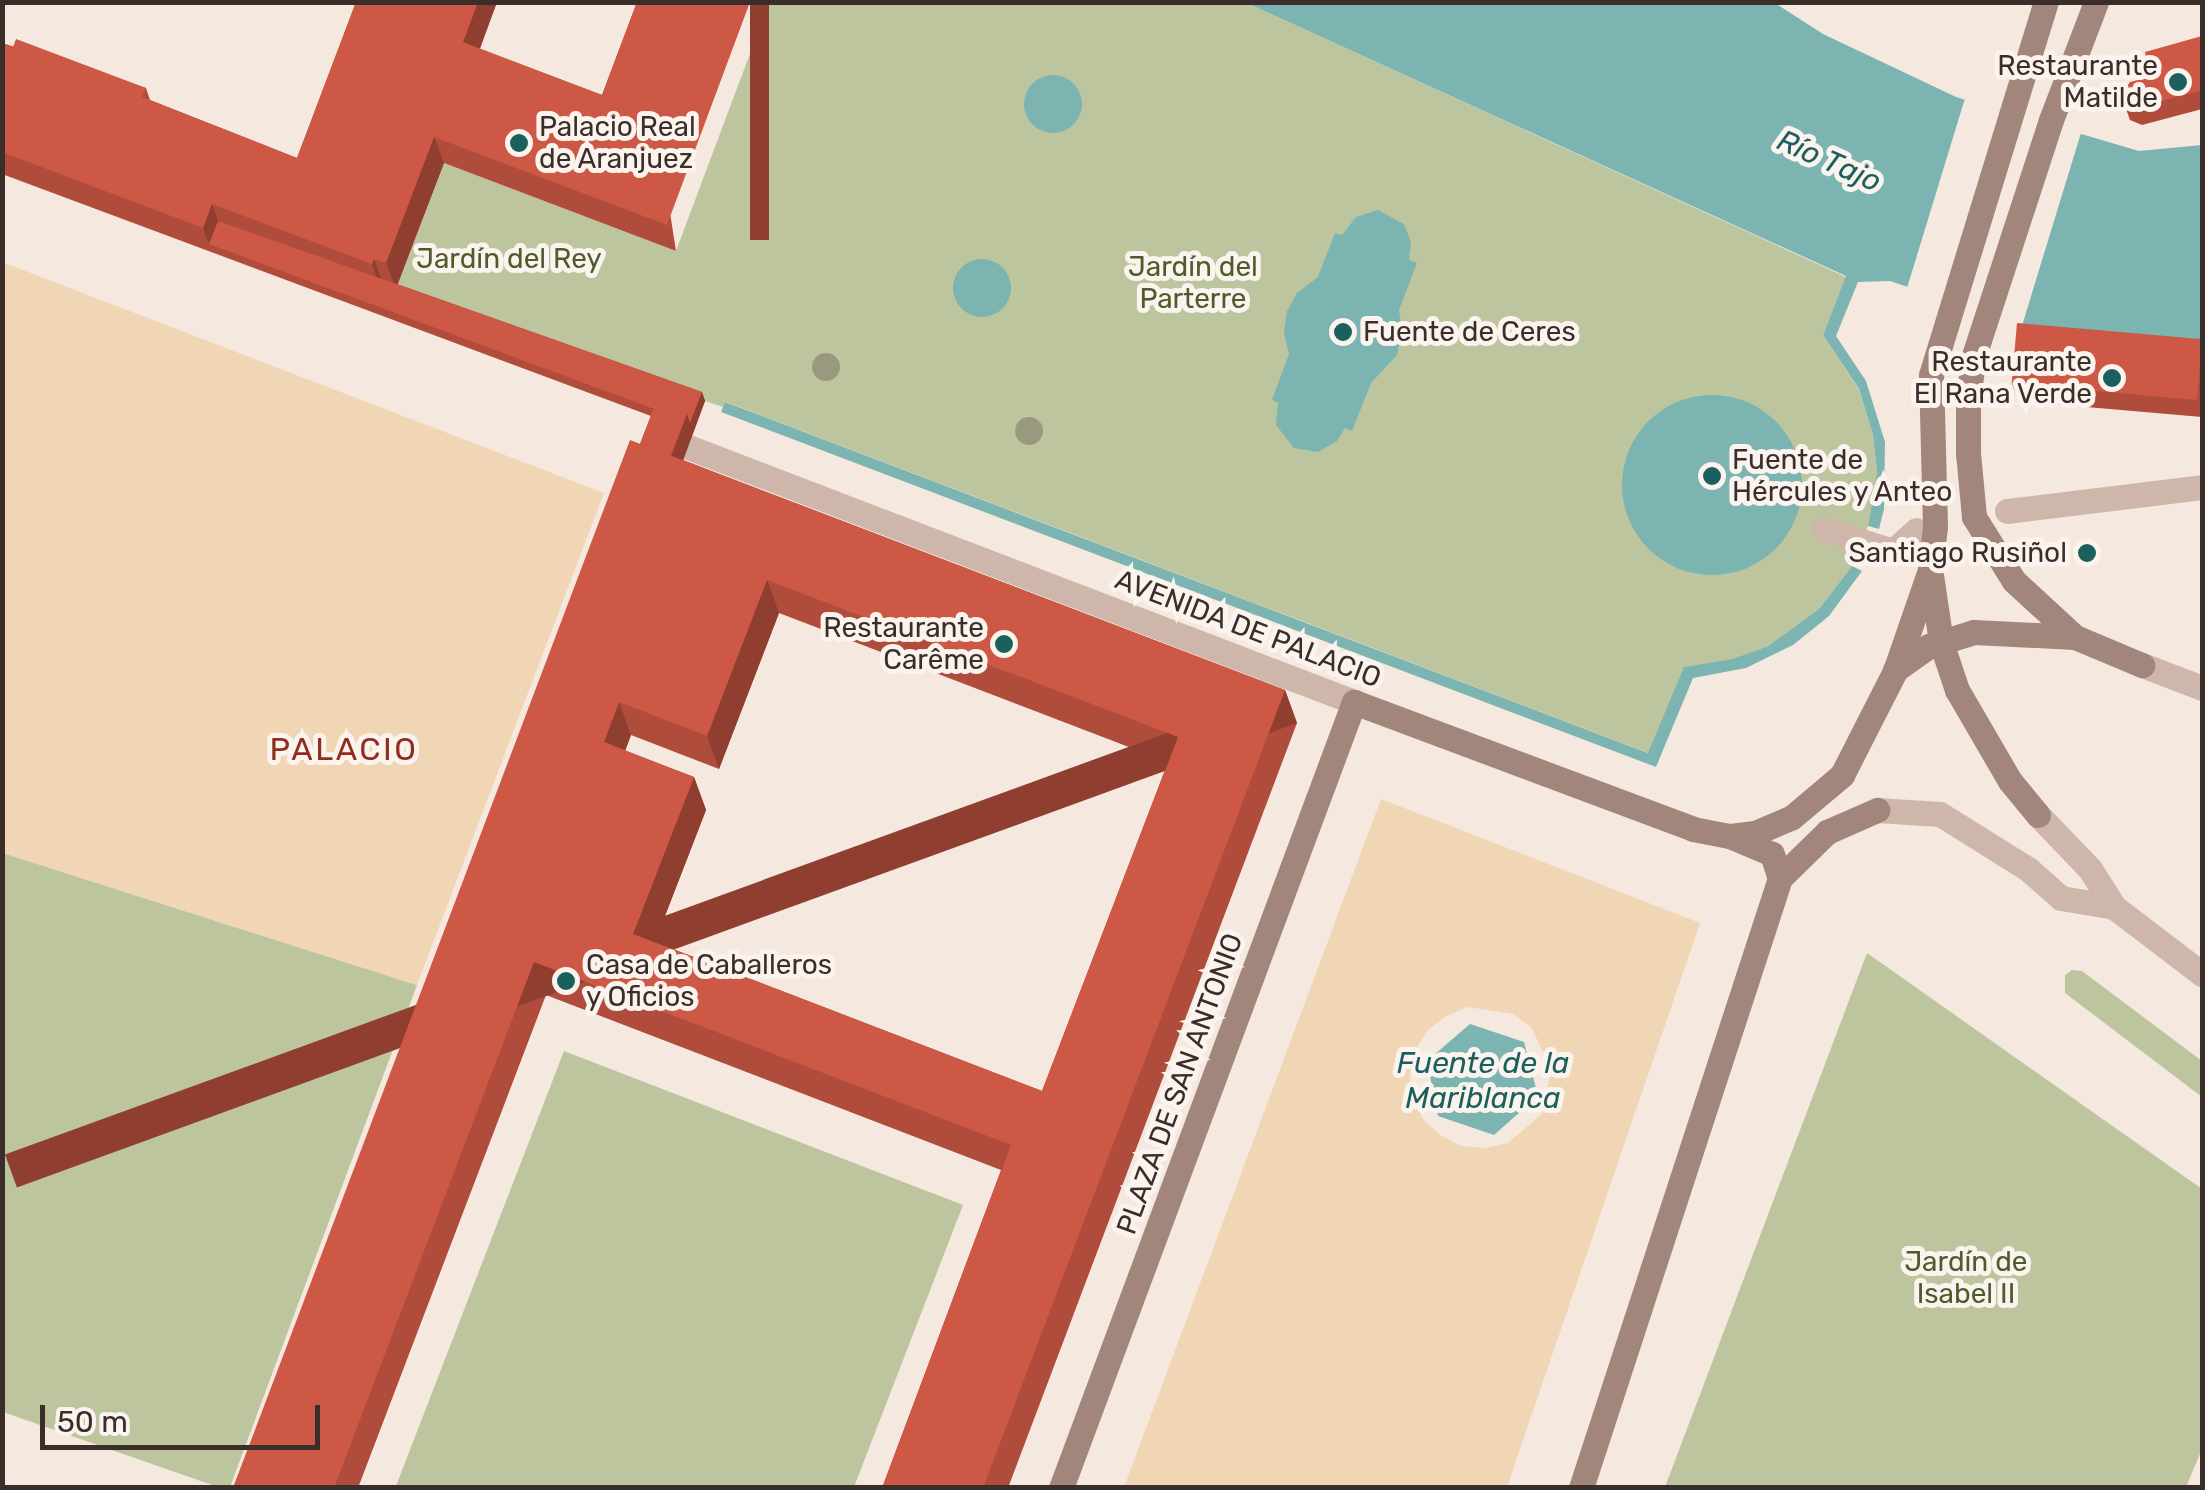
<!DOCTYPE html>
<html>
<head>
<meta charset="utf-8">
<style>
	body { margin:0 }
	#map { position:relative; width:2205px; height:1490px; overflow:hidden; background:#f5e8df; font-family:Rubik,sans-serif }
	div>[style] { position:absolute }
	.green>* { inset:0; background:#bcc59e }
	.sand>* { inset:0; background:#f1d6b5 }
	.water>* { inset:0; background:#7cb4b1 }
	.round { border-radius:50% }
	.pier>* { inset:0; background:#f5e8df; transform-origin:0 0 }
	.pedestrian>* { height:25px; margin:-12.5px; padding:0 12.5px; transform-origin:12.5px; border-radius:12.5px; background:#ceb7aa }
	.minor>* { height:25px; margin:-12.5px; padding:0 12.5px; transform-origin:12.5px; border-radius:12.5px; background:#ceb7aa }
	.secondary>* { height:25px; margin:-12.5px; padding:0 12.5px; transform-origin:12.5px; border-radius:12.5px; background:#a2857b }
	.trees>* { width:28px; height:28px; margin:-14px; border-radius:50%; background:#999a7d }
	.wall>* { inset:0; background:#b04c3b }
	.shaded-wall>* { inset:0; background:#903e30; transform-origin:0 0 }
	.building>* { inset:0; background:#cd5845; transform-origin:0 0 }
	.dots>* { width:28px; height:28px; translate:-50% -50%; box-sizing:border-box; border:5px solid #fbf3ed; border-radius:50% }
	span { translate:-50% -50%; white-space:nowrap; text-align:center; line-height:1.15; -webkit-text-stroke:10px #fbf3ed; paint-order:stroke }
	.poi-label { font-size:28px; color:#3b2e2a }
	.right { translate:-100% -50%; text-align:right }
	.left { translate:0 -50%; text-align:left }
	.park-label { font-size:28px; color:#4e5b2c }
	.street-label { font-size:28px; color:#3b2e2a }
	.water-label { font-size:30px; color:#1c605e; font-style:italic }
	.quarter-label { font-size:32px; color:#902d1d; letter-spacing:2.5px }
	.frame { position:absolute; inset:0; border:5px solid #3b2e2a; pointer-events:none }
	.scale { position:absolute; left:40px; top:1405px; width:280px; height:45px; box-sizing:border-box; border:5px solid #3b2e2a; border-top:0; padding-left:12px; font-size:30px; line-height:35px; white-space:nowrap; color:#3b2e2a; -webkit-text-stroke:8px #fbf3ed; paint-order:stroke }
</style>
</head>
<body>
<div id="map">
	<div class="green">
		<div style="clip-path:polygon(769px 3px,1247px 3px,1846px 277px,1823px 335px,1859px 390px,1873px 435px,1877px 472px,1868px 526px,1852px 566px,1819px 609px,1768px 646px,1732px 659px,1685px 667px,1649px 753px,726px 402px,723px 407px,705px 401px,396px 289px,444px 163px,676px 251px)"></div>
		<div style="clip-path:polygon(3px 853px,417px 985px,230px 1487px,218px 1487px,3px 1412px)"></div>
		<div style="clip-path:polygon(1867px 953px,2202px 1189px,2202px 1449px,2186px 1487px,1665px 1487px)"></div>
		<div style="clip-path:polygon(2072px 970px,2082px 971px,2202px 1061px,2202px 1097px,2065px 993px,2065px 975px)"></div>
		<div style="clip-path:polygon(564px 1051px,963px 1205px,854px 1487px,396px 1486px)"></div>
	</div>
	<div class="sand">
		<div style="clip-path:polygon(2px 262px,604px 493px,417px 985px,3px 853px)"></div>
		<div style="clip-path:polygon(evenodd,1381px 799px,1700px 923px,1507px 1487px,1124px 1487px,1381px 799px,1468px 1007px,1513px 1014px,1531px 1027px,1551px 1068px,1543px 1113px,1508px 1143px,1485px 1148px,1461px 1146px,1440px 1135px,1423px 1119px,1412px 1097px,1410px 1074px,1415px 1050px,1428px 1030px,1446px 1016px,1468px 1007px)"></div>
	</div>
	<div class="water">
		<div style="clip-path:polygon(1247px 3px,1775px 3px,1823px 34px,1956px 97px,2139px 151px,2202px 145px,2202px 343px,2022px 325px,1890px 281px,1858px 282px,1836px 336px,1866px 381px,1885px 442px,1884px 509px,1879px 529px,1868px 526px,1877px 472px,1873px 435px,1859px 389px,1823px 335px,1846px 276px)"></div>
		<div class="round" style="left:1024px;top:75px;width:58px;height:58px"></div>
		<div style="clip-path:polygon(1378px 210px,1404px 224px,1411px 242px,1409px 260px,1417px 263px,1399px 310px,1402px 330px,1397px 355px,1371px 383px,1352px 431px,1345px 428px,1337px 441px,1318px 452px,1294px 448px,1276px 425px,1278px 403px,1272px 400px,1289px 354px,1284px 333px,1287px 311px,1297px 293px,1318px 277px,1335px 233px,1342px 235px,1356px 217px)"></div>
		<div class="round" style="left:953px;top:259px;width:58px;height:58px"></div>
		<div class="round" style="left:1622px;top:395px;width:180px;height:180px"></div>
		<div style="clip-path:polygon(725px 402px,1648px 753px,1684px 667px,1732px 659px,1768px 646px,1819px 609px,1852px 566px,1862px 571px,1829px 616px,1793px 645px,1746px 668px,1693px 678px,1656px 767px,721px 412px)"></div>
		<div style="clip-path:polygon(1470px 1024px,1524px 1042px,1538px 1096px,1494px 1135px,1438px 1116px,1427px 1061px)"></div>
	</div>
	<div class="pier">
		<div style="left:1966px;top:95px;width:121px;height:206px;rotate:17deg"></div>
	</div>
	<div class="pedestrian">
		<div style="left:688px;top:447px;width:713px;rotate:20.95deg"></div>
		<div style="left:2007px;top:511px;width:196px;rotate:-7deg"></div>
		<div style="left:1823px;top:529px;width:73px;rotate:17.4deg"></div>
		<div style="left:1893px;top:551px;width:31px;rotate:-42deg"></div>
	</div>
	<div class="minor">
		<div style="left:2142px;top:665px;width:64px;rotate:21deg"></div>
		<div style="left:1877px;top:810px;width:63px;rotate:3.6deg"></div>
		<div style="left:1940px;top:814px;width:104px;rotate:32deg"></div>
		<div style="left:2028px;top:869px;width:44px;rotate:41.3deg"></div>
		<div style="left:2061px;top:898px;width:54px;rotate:9.6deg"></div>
		<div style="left:2038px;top:815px;width:75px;rotate:46.1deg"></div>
		<div style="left:2090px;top:869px;width:45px;rotate:57.7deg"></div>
		<div style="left:2114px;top:907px;width:111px;rotate:37.3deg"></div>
	</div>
	<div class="secondary">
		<div style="left:2096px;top:2px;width:126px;rotate:110.9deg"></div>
		<div style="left:2051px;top:120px;width:248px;rotate:108.1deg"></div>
		<div style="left:1974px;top:356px;width:41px;rotate:98.3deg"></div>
		<div style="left:1968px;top:397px;width:56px;rotate:90deg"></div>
		<div style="left:1968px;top:453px;width:64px;rotate:84.6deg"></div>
		<div style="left:1974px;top:517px;width:75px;rotate:58deg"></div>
		<div style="left:2014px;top:581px;width:83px;rotate:42.6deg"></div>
		<div style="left:2075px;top:637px;width:73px;rotate:22.7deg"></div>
		<div style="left:1931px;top:575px;width:68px;rotate:81.5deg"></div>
		<div style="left:1941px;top:642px;width:51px;rotate:71.6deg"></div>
		<div style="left:1957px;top:690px;width:105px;rotate:59.8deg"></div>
		<div style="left:2010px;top:781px;width:44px;rotate:50.5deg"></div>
		<div style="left:1895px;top:670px;width:42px;rotate:-35.2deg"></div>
		<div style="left:1929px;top:646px;width:47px;rotate:-17.3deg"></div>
		<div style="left:1974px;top:632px;width:101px;rotate:2.8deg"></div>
		<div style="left:1732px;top:837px;width:43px;rotate:23deg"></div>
		<div style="left:1772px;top:854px;width:25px;rotate:72deg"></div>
		<div style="left:1061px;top:1488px;width:839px;rotate:-69.56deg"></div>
		<div style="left:1354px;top:702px;width:362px;rotate:20.5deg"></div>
		<div style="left:1693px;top:829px;width:38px;rotate:11deg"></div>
		<div style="left:1730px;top:836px;width:25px;rotate:-7deg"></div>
		<div style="left:1755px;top:833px;width:39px;rotate:-23deg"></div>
		<div style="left:1791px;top:818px;width:67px;rotate:-40.1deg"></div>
		<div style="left:1842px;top:775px;width:117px;rotate:-63deg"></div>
		<div style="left:1895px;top:671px;width:107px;rotate:-70.9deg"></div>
		<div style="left:1930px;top:570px;width:44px;rotate:-83.5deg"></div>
		<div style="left:1935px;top:526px;width:151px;rotate:-91.5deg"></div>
		<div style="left:1931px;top:375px;width:390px;rotate:-72.9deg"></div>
		<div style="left:1581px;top:1488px;width:642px;rotate:-71.93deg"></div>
		<div style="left:1780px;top:878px;width:66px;rotate:-44.4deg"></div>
		<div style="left:1827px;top:832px;width:55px;rotate:-23.7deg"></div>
	</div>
	<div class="trees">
		<div style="left:826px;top:367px"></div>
		<div style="left:1029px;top:431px"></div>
	</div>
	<div class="wall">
		<div style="clip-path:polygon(evenodd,356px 2px,497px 2px,480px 49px,602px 95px,637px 2px,676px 251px,444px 163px,397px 284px,702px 392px,705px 401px,683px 460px,1285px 690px,1297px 723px,1008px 1488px,882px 1488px,1001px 1170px,546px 995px,358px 1488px,233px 1488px,651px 416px,2px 174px,2px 43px,146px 88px,150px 100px,297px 158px,356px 2px,779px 613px,1168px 762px,1042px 1091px,655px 942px,706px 810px,694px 777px,625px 751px,631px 735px,719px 769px,779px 613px)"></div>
		<div style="clip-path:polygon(2202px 36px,2202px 109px,2142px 125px,2130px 120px,2124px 103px,2149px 77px)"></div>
		<div style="clip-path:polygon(2202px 338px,2202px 417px,2019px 401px,2012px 384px)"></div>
	</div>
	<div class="shaded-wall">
		<div style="clip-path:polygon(478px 2px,497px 2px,472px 68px,463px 42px)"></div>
		<div style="left:750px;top:2px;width:19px;height:238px"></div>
		<div style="clip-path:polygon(434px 137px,444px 163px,396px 289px,386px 263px)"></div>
		<div style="clip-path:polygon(212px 204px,221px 229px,209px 244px,203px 228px)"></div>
		<div style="clip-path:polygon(374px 259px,383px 284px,381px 290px,372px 264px)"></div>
		<div style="clip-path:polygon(702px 392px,705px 401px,674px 485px,667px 468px,687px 414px)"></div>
		<div style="clip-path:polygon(767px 580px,779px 613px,719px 769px,707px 736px)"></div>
		<div style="left:1285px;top:690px;width:35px;height:853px;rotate:70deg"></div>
		<div style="clip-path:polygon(619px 702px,631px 735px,616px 775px,604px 742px)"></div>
		<div style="clip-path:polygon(694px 777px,706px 810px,645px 967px,633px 934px)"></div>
		<div style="left:534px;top:962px;width:35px;height:563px;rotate:70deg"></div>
	</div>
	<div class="building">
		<div style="clip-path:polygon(356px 2px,478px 2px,463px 42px,602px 95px,637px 2px,750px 2px,667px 225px,434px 137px,386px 263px,374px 259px,372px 264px,212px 204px,203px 228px,2px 152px,2px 43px,13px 47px,16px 39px,146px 88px,142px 97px,297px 158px)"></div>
		<div style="clip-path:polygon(2202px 36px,2202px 90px,2136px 108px,2124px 103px,2122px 93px,2130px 82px,2149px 77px,2145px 52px)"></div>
		<div style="clip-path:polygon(218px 221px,702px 392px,690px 423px,687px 414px,656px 402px,654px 409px,209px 244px)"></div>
		<div style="left:2017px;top:323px;width:186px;height:61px;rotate:5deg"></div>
		<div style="left:656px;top:402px;width:33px;height:45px;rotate:21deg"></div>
		<div style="clip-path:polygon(evenodd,630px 440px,1285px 690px,983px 1488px,882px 1488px,1011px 1145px,534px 962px,334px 1488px,233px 1488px,630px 440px,767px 580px,1178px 737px,1042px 1091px,633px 934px,694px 777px,604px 742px,619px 702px,707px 736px,767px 580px)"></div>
	</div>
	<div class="dots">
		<div style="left:2178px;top:82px;background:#1c605e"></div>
		<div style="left:519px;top:143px;background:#1c605e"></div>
		<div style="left:1343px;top:332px;background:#1c605e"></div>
		<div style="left:2112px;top:378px;background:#1c605e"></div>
		<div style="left:1712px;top:476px;background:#1c605e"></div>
		<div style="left:2087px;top:553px;background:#1c605e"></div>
		<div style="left:1004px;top:644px;background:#1c605e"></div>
		<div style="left:566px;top:981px;background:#1c605e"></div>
	</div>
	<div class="poi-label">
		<span class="right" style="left:2158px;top:82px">Restaurante<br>Matilde</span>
		<span class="left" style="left:539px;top:143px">Palacio Real<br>de Aranjuez</span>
		<span class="left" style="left:1363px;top:332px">Fuente de Ceres</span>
		<span class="right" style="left:2092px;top:378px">Restaurante<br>El Rana Verde</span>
		<span class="left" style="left:1732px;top:476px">Fuente de<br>Hércules y Anteo</span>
		<span class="right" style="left:2067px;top:553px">Santiago Rusiñol</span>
		<span class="right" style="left:984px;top:644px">Restaurante<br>Carême</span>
		<span class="left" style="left:586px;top:981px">Casa de Caballeros<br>y Oficios</span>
	</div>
	<div class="park-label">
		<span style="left:509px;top:259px">Jardín del Rey</span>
		<span style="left:1193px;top:283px">Jardín del<br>Parterre</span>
		<span style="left:1966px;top:1278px">Jardín de<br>Isabel II</span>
	</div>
	<div class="street-label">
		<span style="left:1248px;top:629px;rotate:21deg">AVENIDA DE PALACIO</span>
		<span style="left:1180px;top:1084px;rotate:-70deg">PLAZA DE SAN ANTONIO</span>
	</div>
	<div class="water-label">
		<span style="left:1829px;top:161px;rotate:24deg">Río Tajo</span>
		<span style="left:1483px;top:1080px">Fuente de la<br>Mariblanca</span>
	</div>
	<div class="quarter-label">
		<span style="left:344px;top:749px">PALACIO</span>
	</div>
	<div class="frame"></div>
	<div class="scale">50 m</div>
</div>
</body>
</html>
